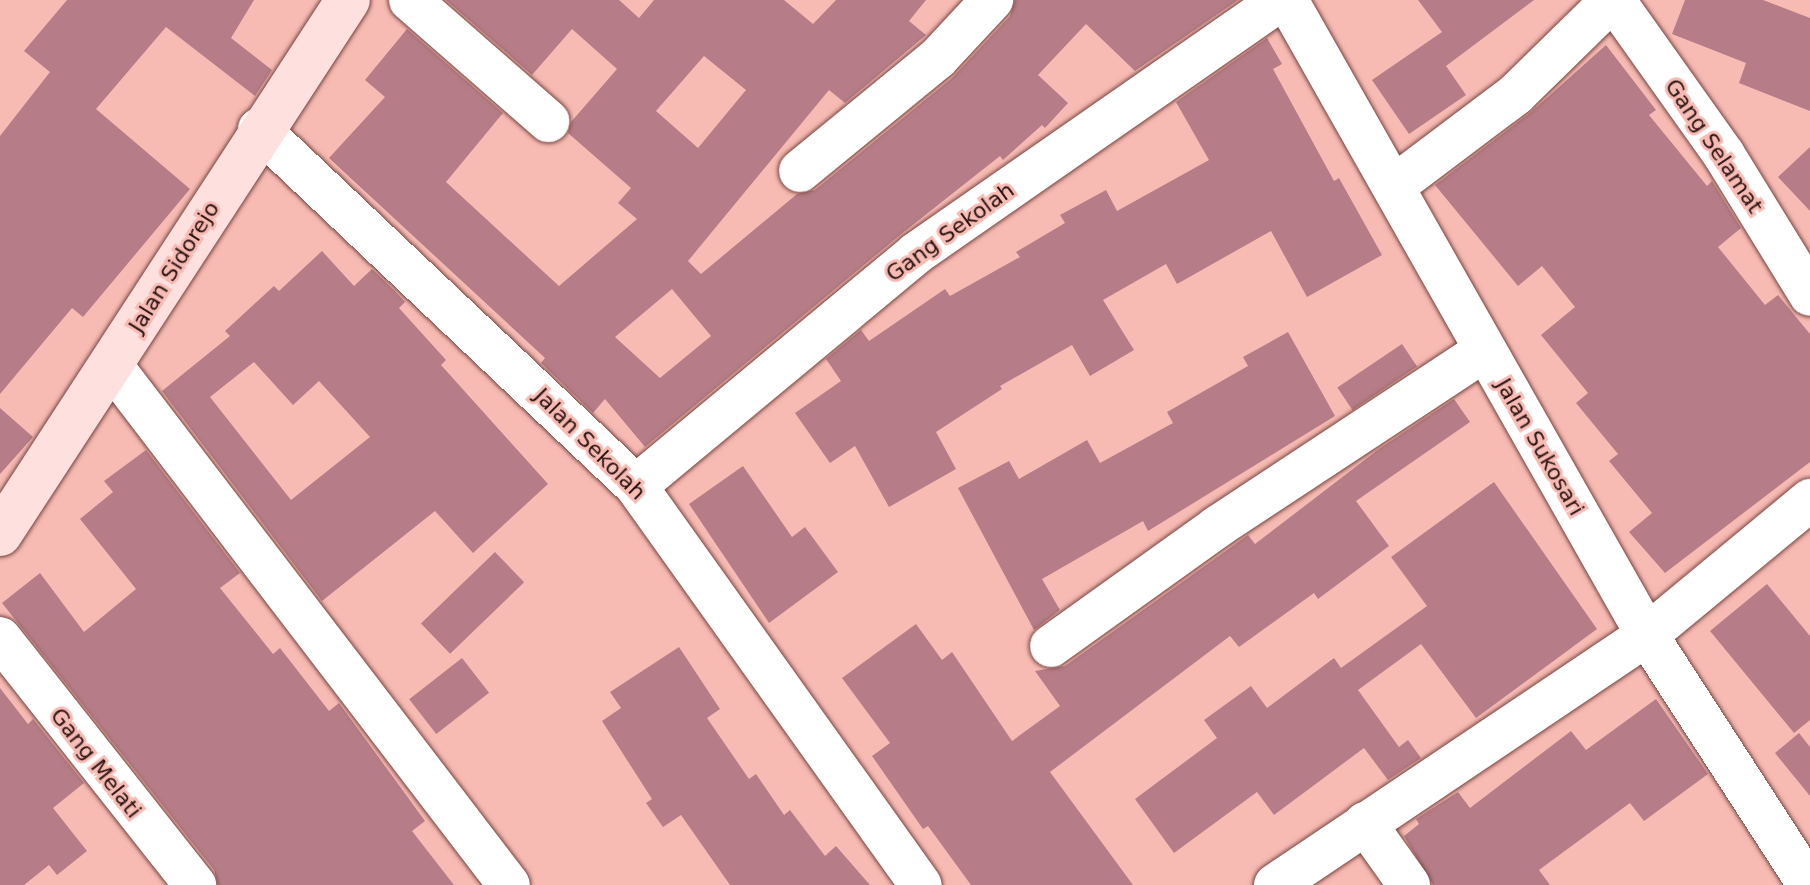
<!DOCTYPE html>
<html>
<head>
<meta charset="utf-8">
<style>
	body { margin:0 }
	#map { position:relative; width:1810px; height:885px; overflow:hidden; background:#f8bbb4; font-family:"DejaVu Sans",sans-serif }
	div>[style] { position:absolute }
	.building>* { inset:0; background:#b67d88; transform-origin:0 0 }
	.roads { filter:drop-shadow(0 0 2px #77443f) drop-shadow(0 0 2px #77443f) }
	.street>* { height:42px; margin:-21px; padding:0 21px; transform-origin:21px; border-radius:21px; background:#fff }
	.secondary>* { height:44px; margin:-22px; padding:0 22px; transform-origin:22px; border-radius:22px; background:#fee1de }
	span { translate:-50% -50%; white-space:nowrap; text-align:center; line-height:1.15; -webkit-text-stroke:6px #f8bbb4; paint-order:stroke }
	.street-label { font-size:22px; color:#291412 }
</style>
</head>
<body>
<div id="map">
	<div class="building">
		<div style="clip-path:polygon(67px 0,254px 0,231px 38px,272px 70px,255px 96px,166px 27px,96px 109px,190px 189px,83px 317px,72px 308px,0 394px,0 136px,50px 72px,24px 51px)"></div>
		<div style="clip-path:polygon(evenodd,446px 0,619px 0,639px 18px,654px 0,784px 0,813px 24px,836px 0,926px 0,909px 21px,926px 35px,845px 103px,829px 90px,688px 261px,701px 274px,797px 194px,815px 190px,952px 78px,1010px 16px,1015px 0,1238px 0,1135px 71px,1086px 24px,1038px 75px,1068px 103px,1045px 128px,1042px 125px,1003px 160px,1000px 156px,900px 235px,645px 447px,605px 399px,593px 413px,541px 363px,545px 358px,329px 158px,385px 97px,365px 80px,407px 29px,503px 113px,446px 182px,559px 286px,637px 219px,618px 203px,631px 188px,568px 133px,571px 122px,617px 69px,572px 29px,532px 75px,446px 0,704px 56px,746px 90px,698px 148px,656px 111px,704px 56px,446px 0,672px 289px,711px 336px,660px 378px,615px 337px,672px 289px)"></div>
		<div style="clip-path:polygon(1418px 0,1534px 0,1446px 66px,1466px 95px,1409px 134px,1372px 80px,1442px 32px)"></div>
		<div style="clip-path:polygon(1685px 0,1763px 0,1810px 18px,1810px 111px,1739px 83px,1746px 63px,1672px 34px)"></div>
		<div style="clip-path:polygon(1267px 38px,1282px 64px,1273px 69px,1334px 181px,1339px 178px,1382px 255px,1307px 297px,1271px 231px,1177px 284px,1166px 264px,1103px 300px,1134px 350px,1090px 376px,1072px 345px,1000px 386px,1002px 389px,936px 432px,956px 469px,889px 507px,855px 446px,830px 463px,795px 413px,841px 381px,826px 359px,861px 330px,869px 341px,945px 289px,950px 296px,1020px 257px,1016px 252px,1065px 223px,1060px 215px,1106px 190px,1117px 211px,1209px 160px,1176px 102px)"></div>
		<div style="clip-path:polygon(1606px 45px,1656px 110px,1649px 115px,1707px 186px,1712px 181px,1741px 228px,1718px 247px,1765px 305px,1778px 295px,1810px 334px,1810px 462px,1665px 573px,1629px 532px,1652px 513px,1609px 461px,1618px 454px,1576px 403px,1588px 393px,1541px 335px,1575px 307px,1542px 266px,1518px 286px,1435px 185px,1530px 113px)"></div>
		<div style="clip-path:polygon(1810px 147px,1810px 211px,1778px 177px)"></div>
		<div style="clip-path:polygon(evenodd,322px 251px,354px 286px,372px 269px,394px 290px,405px 302px,399px 308px,446px 360px,441px 365px,548px 484px,473px 553px,435px 511px,322px 601px,162px 391px,230px 336px,225px 331px,274px 286px,279px 291px,322px 251px,254px 362px,293px 405px,319px 381px,370px 437px,291px 500px,210px 397px,254px 362px)"></div>
		<div style="clip-path:polygon(1288px 332px,1335px 416px,1148px 531px,1143px 521px,1042px 579px,1060px 610px,1034px 630px,958px 488px,1009px 461px,1019px 479px,1087px 440px,1100px 463px,1173px 423px,1167px 412px,1248px 366px,1243px 357px)"></div>
		<div style="left:1402px;top:344px;width:27px;height:78px;rotate:56deg"></div>
		<div style="clip-path:polygon(1454px 399px,1470px 422px,1356px 501px,1389px 546px,1318px 599px,1314px 593px,1239px 647px,1230px 636px,1050px 772px,1133px 885px,971px 885px,928px 826px,923px 829px,872px 756px,890px 743px,842px 678px,916px 624px,942px 660px,952px 652px,1012px 741px,1060px 706px,1035px 671px,1065px 666px,1248px 535px,1255px 544px,1379px 449px)"></div>
		<div style="clip-path:polygon(0 408px,33px 437px,0 474px)"></div>
		<div style="clip-path:polygon(146px 450px,240px 573px,220px 588px,273px 654px,280px 648px,329px 711px,339px 703px,425px 821px,412px 831px,454px 885px,218px 885px,214px 870px,2px 603px,40px 573px,84px 632px,136px 589px,80px 519px,113px 492px,104px 481px)"></div>
		<div style="clip-path:polygon(743px 466px,792px 537px,805px 527px,838px 572px,769px 623px,689px 504px)"></div>
		<div style="clip-path:polygon(1494px 482px,1597px 629px,1476px 718px,1421px 644px,1358px 690px,1399px 747px,1408px 740px,1421px 758px,1388px 780px,1364px 748px,1274px 815px,1257px 792px,1174px 853px,1135px 799px,1217px 738px,1204px 720px,1251px 686px,1267px 708px,1334px 658px,1341px 668px,1427px 606px,1391px 557px)"></div>
		<div style="left:495px;top:552px;width:42px;height:103px;rotate:46deg"></div>
		<div style="clip-path:polygon(1767px 584px,1810px 636px,1810px 720px,1794px 733px,1710px 631px)"></div>
		<div style="clip-path:polygon(679px 647px,720px 709px,707px 718px,749px 779px,756px 774px,784px 815px,790px 810px,825px 856px,836px 846px,870px 885px,730px 885px,681px 815px,663px 827px,646px 803px,652px 799px,602px 721px,621px 708px,610px 692px)"></div>
		<div style="left:462px;top:658px;width:44px;height:67px;rotate:52deg"></div>
		<div style="clip-path:polygon(0 688px,28px 724px,33px 719px,84px 783px,53px 808px,87px 851px,57px 875px,49px 865px,24px 885px,0 885px)"></div>
		<div style="clip-path:polygon(1656px 699px,1708px 774px,1644px 821px,1630px 803px,1539px 870px,1550px 885px,1433px 885px,1404px 836px,1419px 824px,1416px 819px,1458px 792px,1470px 808px,1571px 731px,1586px 750px)"></div>
		<div style="clip-path:polygon(1799px 733px,1810px 747px,1810px 796px,1775px 753px)"></div>
	</div>
	<div class="roads">
		<div class="street">
			<div style="left:410px;top:0;width:184px;rotate:41.2deg"></div>
			<div style="left:1287px;top:0;width:730px;rotate:60.45deg"></div>
			<div style="left:1647px;top:635px;width:298px;rotate:57.1deg"></div>
			<div style="left:1614px;top:0;width:190px;rotate:54.6deg"></div>
			<div style="left:1724px;top:155px;width:164px;rotate:58.4deg"></div>
			<div style="left:259px;top:129px;width:519px;rotate:43.44deg"></div>
			<div style="left:636px;top:486px;width:490px;rotate:54.5deg"></div>
			<div style="left:800px;top:171px;width:177px;rotate:-39.3deg"></div>
			<div style="left:937px;top:59px;width:81px;rotate:-47deg"></div>
			<div style="left:1394px;top:186px;width:153px;rotate:-37deg"></div>
			<div style="left:1516px;top:94px;width:134px;rotate:-44.4deg"></div>
			<div style="left:112px;top:366px;width:653px;rotate:52.59deg"></div>
			<div style="left:636px;top:486px;width:363px;rotate:-39.7deg"></div>
			<div style="left:915px;top:254px;width:445px;rotate:-34.8deg"></div>
			<div style="left:0;top:638px;width:315px;rotate:51.7deg"></div>
			<div style="left:1051px;top:646px;width:204px;rotate:-35.6deg"></div>
			<div style="left:1217px;top:527px;width:321px;rotate:-33.4deg"></div>
			<div style="left:1365px;top:823px;width:76px;rotate:54.6deg"></div>
			<div style="left:1275px;top:885px;width:448px;rotate:-33.9deg"></div>
			<div style="left:1647px;top:635px;width:212px;rotate:-39.6deg"></div>
		</div>
		<div class="secondary">
			<div style="left:0;top:534px;width:637px;rotate:-56.91deg"></div>
		</div>
	</div>
	<div class="street-label">
		<span style="left:1714px;top:146px;rotate:56deg">Gang Selamat</span>
		<span style="left:950px;top:232px;rotate:-36deg">Gang Sekolah</span>
		<span style="left:174px;top:267px;rotate:-58deg">Jalan Sidorejo</span>
		<span style="left:590px;top:444px;rotate:45deg">Jalan Sekolah</span>
		<span style="left:1540px;top:447px;rotate:60deg">Jalan Sukosari</span>
		<span style="left:96px;top:763px;rotate:52deg">Gang Melati</span>
	</div>
</div>
</body>
</html>
